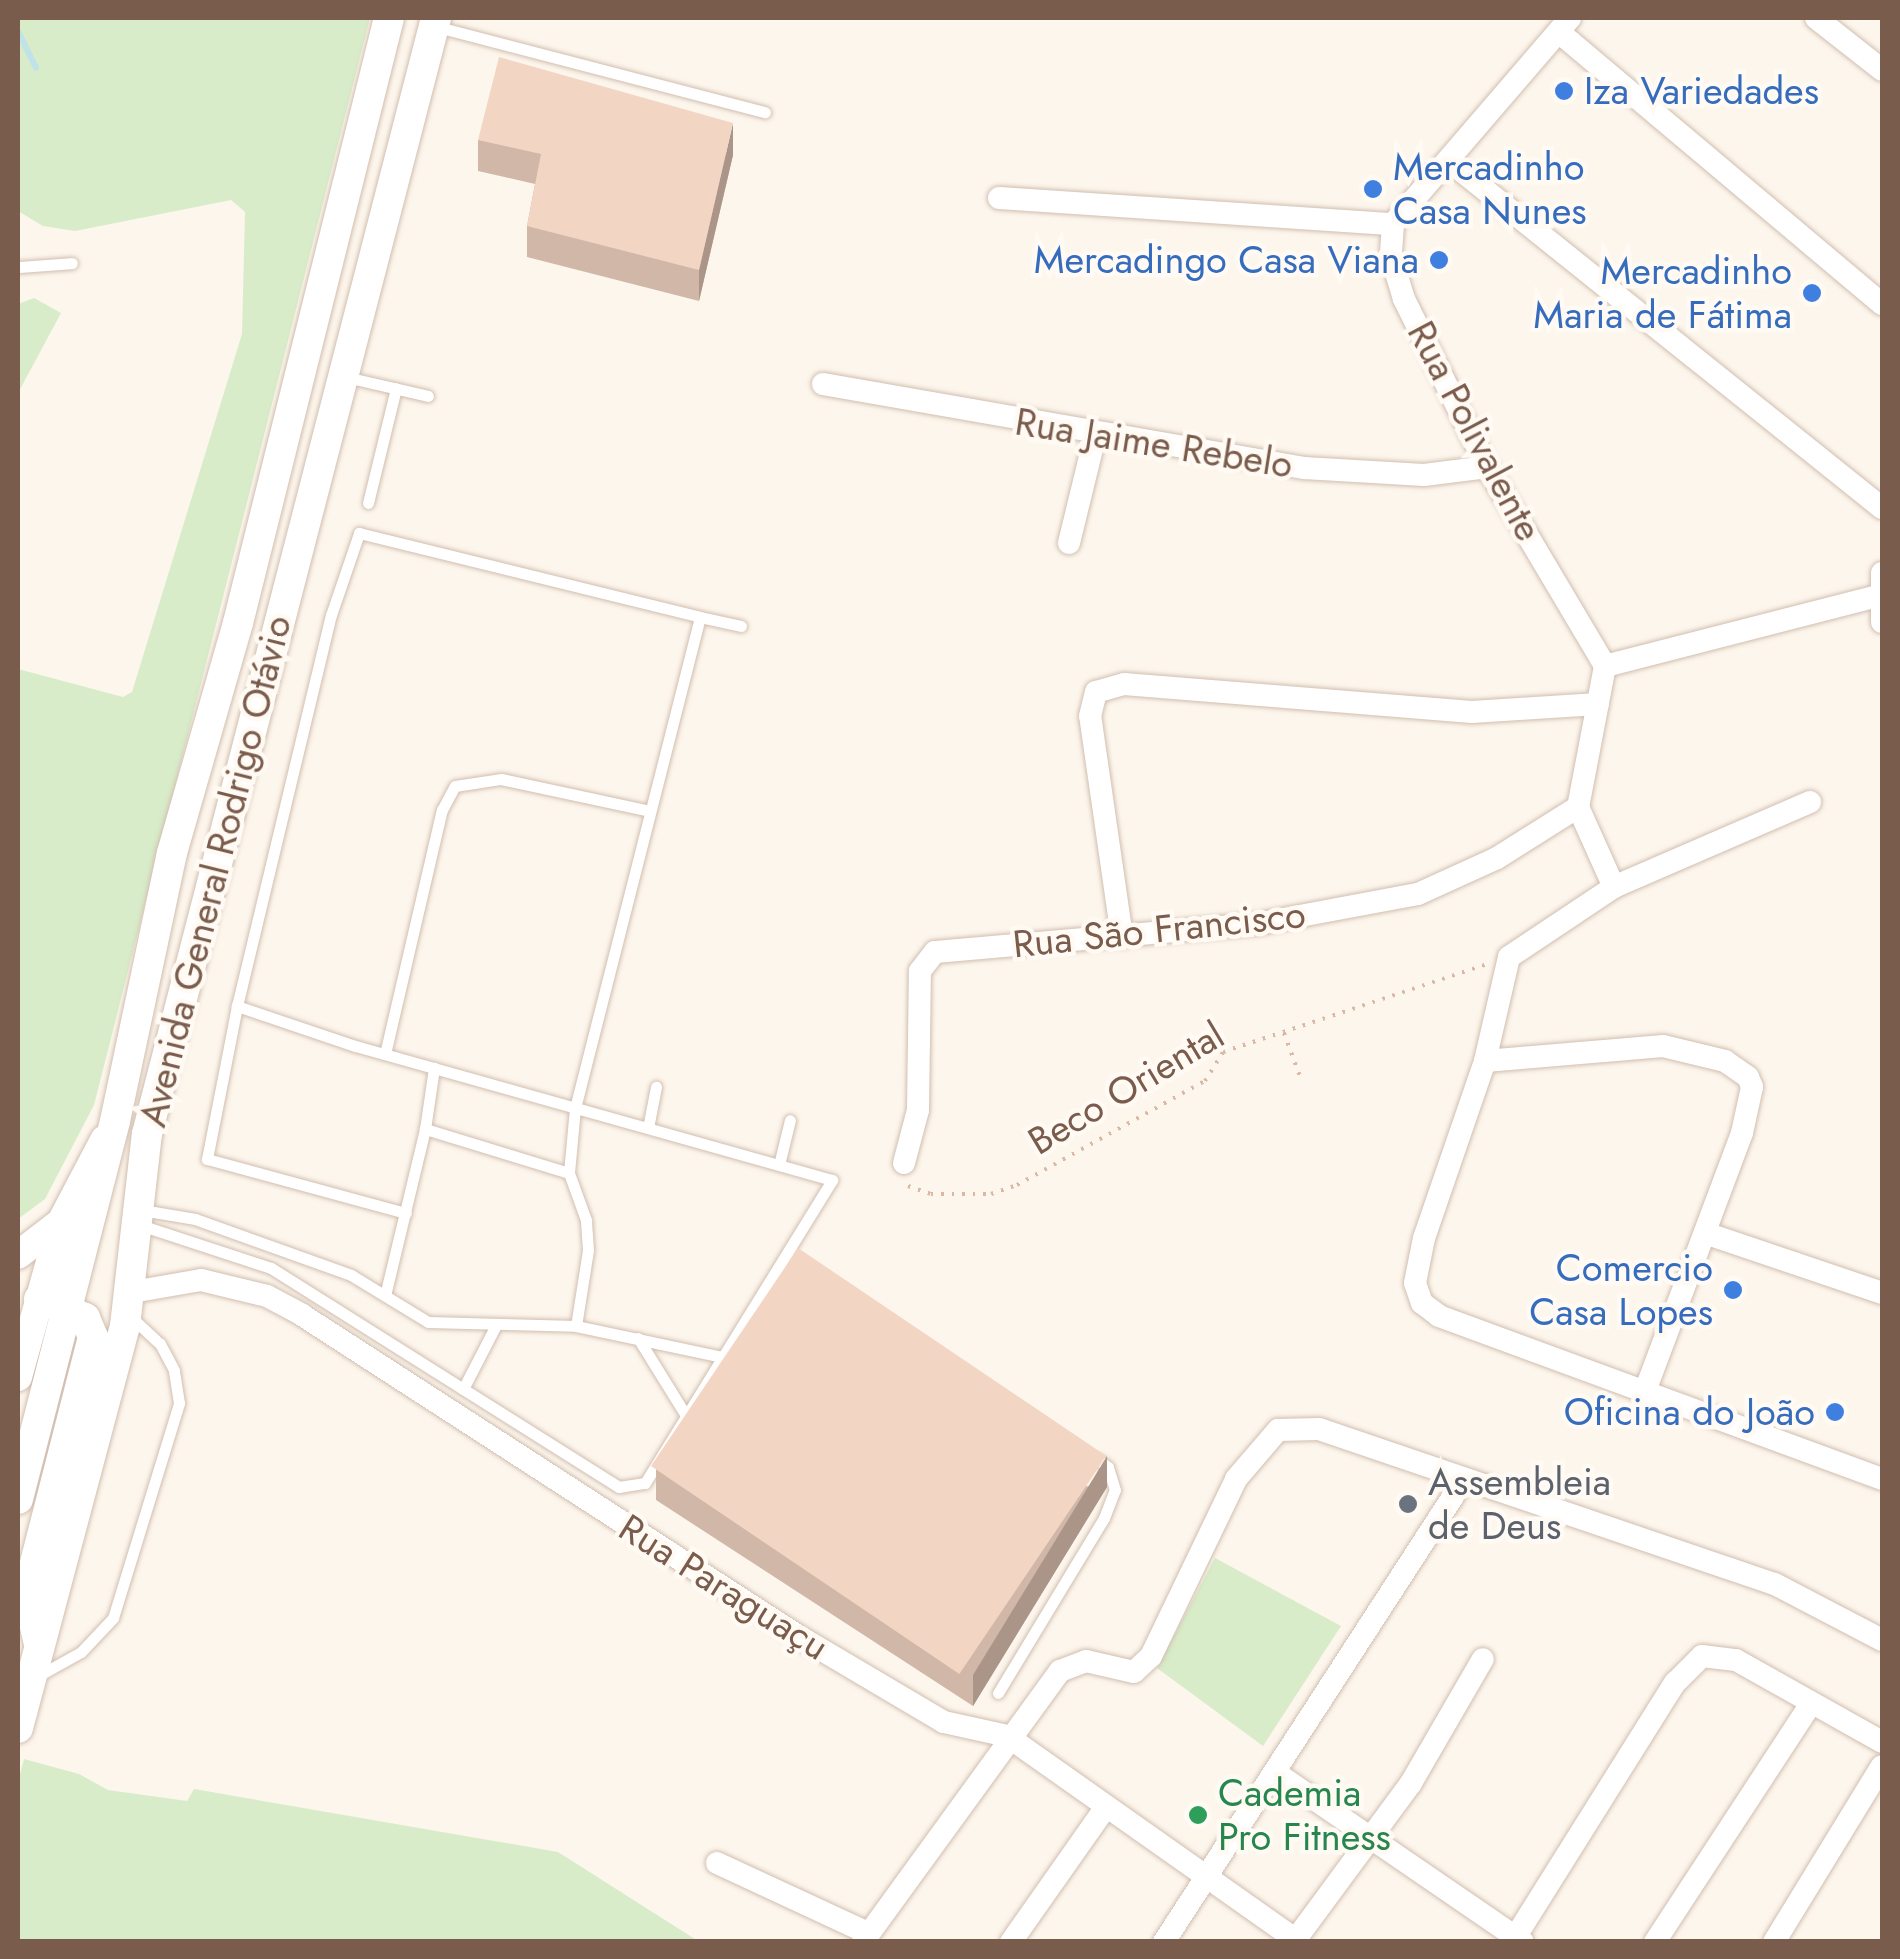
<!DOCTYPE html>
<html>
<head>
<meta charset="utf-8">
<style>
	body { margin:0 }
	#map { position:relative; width:1900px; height:1959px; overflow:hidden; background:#fdf6ec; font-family:Jost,sans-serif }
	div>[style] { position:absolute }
	.green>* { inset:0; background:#d8ecc9 }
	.stream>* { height:6px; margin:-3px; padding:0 3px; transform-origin:3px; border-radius:3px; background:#bfe3e8 }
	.path>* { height:4px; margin-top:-2px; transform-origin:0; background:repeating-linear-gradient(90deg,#d9b8a5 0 2.5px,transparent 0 10.5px) }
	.roads { filter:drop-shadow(0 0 2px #d1beb0) drop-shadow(0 0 2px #d1beb0) }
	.service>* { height:11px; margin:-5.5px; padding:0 5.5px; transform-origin:5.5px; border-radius:5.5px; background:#fff }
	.minor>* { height:22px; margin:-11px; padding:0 11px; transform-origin:11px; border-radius:11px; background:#fff }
	.tertiary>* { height:28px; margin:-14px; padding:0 14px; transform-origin:14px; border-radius:14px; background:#fff }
	.secondary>* { height:30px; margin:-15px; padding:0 15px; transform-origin:15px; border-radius:15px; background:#fff }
	.wall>* { inset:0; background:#d1b7a8 }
	.shaded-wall>* { inset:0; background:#aa9588 }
	.building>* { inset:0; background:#f3d5c3; transform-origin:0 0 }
	.dots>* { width:28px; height:28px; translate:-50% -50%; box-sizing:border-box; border:5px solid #fffaf3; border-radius:50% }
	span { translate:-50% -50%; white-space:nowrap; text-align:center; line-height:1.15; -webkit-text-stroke:9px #fffaf3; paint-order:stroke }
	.shop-label { font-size:38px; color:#366cbe }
	.left { translate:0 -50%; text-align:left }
	.right { translate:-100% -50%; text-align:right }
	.street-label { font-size:38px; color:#7a5c4d }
	.worship-label { font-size:38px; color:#5b616d }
	.leisure-label { font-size:38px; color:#27864d }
	.frame { position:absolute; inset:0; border:20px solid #7a5c4d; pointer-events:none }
</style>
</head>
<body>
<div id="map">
	<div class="green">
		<div style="clip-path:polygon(18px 18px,370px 18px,94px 1105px,45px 1199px,18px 1219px,18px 669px,123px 697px,132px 692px,242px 334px,245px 212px,231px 200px,75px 231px,43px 226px,18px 211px)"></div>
		<div style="clip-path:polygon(34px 298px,61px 313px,18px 393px,18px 304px)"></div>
		<div style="clip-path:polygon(1215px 1558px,1341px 1626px,1263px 1746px,1157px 1668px)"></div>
		<div style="clip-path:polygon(24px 1759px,79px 1774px,108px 1790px,187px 1801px,194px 1789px,558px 1852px,698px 1941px,18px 1941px,18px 1782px)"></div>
	</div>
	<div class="stream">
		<div style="left:18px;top:31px;width:41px;rotate:64.1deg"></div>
	</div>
	<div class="path">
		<div style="left:1284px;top:1033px;width:52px;rotate:69.8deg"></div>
		<div style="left:908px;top:1186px;width:24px;rotate:19deg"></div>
		<div style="left:931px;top:1194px;width:60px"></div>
		<div style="left:991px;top:1194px;width:28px;rotate:-19deg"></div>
		<div style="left:1017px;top:1185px;width:215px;rotate:-29deg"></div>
		<div style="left:1205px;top:1081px;width:34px;rotate:-58deg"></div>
		<div style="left:1223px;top:1052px;width:276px;rotate:-18.4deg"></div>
	</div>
	<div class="roads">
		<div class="service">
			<div style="left:434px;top:26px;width:342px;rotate:14.6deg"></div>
			<div style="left:18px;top:267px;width:54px;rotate:-4.2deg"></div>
			<div style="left:346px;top:377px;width:84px;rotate:13deg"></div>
			<div style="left:368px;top:503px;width:118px;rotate:-76.3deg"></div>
			<div style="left:700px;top:617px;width:42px;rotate:12.4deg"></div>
			<div style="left:237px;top:1006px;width:402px;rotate:-76.5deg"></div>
			<div style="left:331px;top:615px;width:87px;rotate:-71.1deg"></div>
			<div style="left:359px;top:533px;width:351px;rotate:13.8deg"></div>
			<div style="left:700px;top:617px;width:507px;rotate:104.28deg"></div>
			<div style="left:575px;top:1108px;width:65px;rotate:95.3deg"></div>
			<div style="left:569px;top:1173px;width:151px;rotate:-163deg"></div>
			<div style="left:425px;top:1129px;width:171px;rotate:103.5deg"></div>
			<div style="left:385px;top:1054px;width:251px;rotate:-76.9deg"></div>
			<div style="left:442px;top:810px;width:27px;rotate:-62deg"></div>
			<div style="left:455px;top:786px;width:47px;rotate:-8.7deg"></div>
			<div style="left:501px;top:779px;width:152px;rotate:12.1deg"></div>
			<div style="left:648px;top:1128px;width:42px;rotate:-79deg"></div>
			<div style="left:425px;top:1129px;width:62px;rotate:-81.6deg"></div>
			<div style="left:779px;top:1165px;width:46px;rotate:-76.3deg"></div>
			<div style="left:142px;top:1210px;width:54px;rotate:9.6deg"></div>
			<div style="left:195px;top:1219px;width:166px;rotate:19.7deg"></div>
			<div style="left:351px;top:1275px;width:90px;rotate:31.4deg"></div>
			<div style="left:428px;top:1322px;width:148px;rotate:1.5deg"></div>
			<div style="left:576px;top:1326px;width:77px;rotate:-81deg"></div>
			<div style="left:588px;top:1250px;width:30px;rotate:-94deg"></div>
			<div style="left:586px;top:1220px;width:50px;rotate:-109.9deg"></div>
			<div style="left:137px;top:1224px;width:141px;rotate:18.2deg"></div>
			<div style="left:271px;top:1268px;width:411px;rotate:32.2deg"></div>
			<div style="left:619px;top:1487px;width:26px;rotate:-9deg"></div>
			<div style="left:645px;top:1483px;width:356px;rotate:-58.3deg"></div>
			<div style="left:832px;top:1180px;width:495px;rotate:-164.3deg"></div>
			<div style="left:355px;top:1046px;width:125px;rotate:-161.3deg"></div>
			<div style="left:237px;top:1006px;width:156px;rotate:101.1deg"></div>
			<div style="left:207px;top:1159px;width:206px;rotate:15.2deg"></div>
			<div style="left:576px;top:1326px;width:149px;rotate:12deg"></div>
			<div style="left:638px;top:1338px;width:89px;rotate:58.3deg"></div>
			<div style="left:463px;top:1389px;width:72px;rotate:-62.7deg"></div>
			<div style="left:36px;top:1677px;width:51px;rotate:-29.1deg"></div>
			<div style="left:81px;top:1652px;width:47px;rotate:-46.7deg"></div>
			<div style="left:113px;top:1618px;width:225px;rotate:-72.9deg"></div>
			<div style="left:179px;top:1403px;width:33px;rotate:-99deg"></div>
			<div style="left:174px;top:1370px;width:30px;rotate:-118deg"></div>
			<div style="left:160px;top:1344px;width:40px;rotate:-137deg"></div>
			<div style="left:998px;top:1693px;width:205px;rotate:-58.8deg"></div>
			<div style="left:1104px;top:1518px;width:30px;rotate:-69deg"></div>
			<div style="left:1115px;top:1490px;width:24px;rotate:-107deg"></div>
			<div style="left:1108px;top:1467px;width:12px;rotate:-145deg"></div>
		</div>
		<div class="minor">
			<div style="left:1570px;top:18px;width:272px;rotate:130.7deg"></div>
			<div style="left:1393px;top:224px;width:32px;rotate:94deg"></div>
			<div style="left:1391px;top:256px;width:45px;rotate:73.2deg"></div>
			<div style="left:1404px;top:299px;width:187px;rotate:63.7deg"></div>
			<div style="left:1487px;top:467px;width:231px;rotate:59.3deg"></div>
			<div style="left:1605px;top:666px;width:144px;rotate:100.8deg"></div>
			<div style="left:1578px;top:807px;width:88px;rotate:65.8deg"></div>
			<div style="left:1816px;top:18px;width:84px;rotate:38.2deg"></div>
			<div style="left:1560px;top:33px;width:421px;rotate:40.1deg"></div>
			<div style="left:1449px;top:161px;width:555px;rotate:38.71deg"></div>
			<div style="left:999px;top:198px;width:395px;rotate:3.8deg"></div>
			<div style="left:823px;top:384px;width:488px;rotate:9.9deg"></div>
			<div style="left:1304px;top:468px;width:120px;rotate:3.3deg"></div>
			<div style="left:1424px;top:475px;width:64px;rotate:-7.2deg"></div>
			<div style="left:1069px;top:543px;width:110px;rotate:-76.3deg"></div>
			<div style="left:1882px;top:573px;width:49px;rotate:90deg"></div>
			<div style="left:1605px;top:666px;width:285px;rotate:-14.4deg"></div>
			<div style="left:1810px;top:802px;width:214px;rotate:156.6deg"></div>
			<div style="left:1614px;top:887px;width:126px;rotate:146.3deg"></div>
			<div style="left:1509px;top:957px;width:107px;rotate:103deg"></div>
			<div style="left:1485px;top:1061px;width:187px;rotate:109deg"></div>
			<div style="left:1424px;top:1238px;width:46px;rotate:101.3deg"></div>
			<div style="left:1415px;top:1283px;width:21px;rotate:71deg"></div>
			<div style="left:1422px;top:1303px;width:21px;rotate:37deg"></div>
			<div style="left:1439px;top:1316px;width:472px;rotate:20.2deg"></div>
			<div style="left:1122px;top:937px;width:223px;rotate:-98.2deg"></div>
			<div style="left:1090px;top:716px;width:25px;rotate:-76deg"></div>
			<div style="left:1096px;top:692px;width:29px;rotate:-16deg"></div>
			<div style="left:1124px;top:684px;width:349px;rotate:4.6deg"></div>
			<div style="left:1472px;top:712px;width:126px;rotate:-3.6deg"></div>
			<div style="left:1485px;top:1061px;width:179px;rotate:-4.8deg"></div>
			<div style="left:1663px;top:1046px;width:64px;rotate:13.6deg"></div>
			<div style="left:1725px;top:1061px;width:28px;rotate:35deg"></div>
			<div style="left:1748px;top:1077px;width:11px;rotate:68deg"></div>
			<div style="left:1752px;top:1087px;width:47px;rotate:102.3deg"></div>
			<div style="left:1742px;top:1133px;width:272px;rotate:110.6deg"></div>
			<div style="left:904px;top:1163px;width:55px;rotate:-75.2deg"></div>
			<div style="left:918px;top:1110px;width:139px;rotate:-89.2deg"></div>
			<div style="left:920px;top:971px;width:24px;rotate:-52deg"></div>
			<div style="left:935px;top:952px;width:323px;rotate:-5deg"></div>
			<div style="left:1257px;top:924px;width:164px;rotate:-10.6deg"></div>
			<div style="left:1418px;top:894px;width:87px;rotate:-24.5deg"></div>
			<div style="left:1497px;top:858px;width:96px;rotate:-32.2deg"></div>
			<div style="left:1708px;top:1234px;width:184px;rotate:18.7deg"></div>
			<div style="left:132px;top:1292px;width:70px;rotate:-9.9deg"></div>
			<div style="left:201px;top:1280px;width:68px;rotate:13.6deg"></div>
			<div style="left:267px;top:1296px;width:40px;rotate:28deg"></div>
			<div style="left:302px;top:1315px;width:593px;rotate:32.89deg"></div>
			<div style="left:800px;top:1637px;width:167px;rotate:30.6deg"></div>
			<div style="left:944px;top:1722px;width:65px;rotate:12.5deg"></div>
			<div style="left:1007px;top:1736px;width:357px;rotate:35.2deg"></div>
			<div style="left:1276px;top:1773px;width:299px;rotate:34.4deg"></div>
			<div style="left:717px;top:1863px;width:166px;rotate:24.9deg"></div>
			<div style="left:1516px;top:1936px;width:299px;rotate:-57.9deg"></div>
			<div style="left:1675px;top:1683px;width:38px;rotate:-45deg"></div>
			<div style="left:1702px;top:1656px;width:34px;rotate:7deg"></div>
			<div style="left:1736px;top:1660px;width:167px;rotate:29.3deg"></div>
			<div style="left:1296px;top:1939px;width:194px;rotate:-53.6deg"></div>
			<div style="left:1411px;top:1783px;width:143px;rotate:-59.9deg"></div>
			<div style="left:863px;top:1942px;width:335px;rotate:-54deg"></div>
			<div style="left:1060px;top:1671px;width:28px;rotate:-21deg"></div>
			<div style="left:1086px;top:1661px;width:49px;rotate:12.9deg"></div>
			<div style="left:1134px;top:1672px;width:23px;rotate:-43deg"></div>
			<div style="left:1151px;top:1656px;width:196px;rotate:-64.3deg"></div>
			<div style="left:1236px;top:1479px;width:65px;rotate:-49.4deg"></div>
			<div style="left:1278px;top:1430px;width:41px;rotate:-1.4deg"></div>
			<div style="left:1319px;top:1429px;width:482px;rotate:18.8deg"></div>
			<div style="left:1775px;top:1584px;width:121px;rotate:27.6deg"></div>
			<div style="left:1011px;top:1942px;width:165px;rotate:-54.9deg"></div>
			<div style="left:1164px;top:1942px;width:549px;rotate:-57.03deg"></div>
			<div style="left:1655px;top:1942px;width:285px;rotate:-56.8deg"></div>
			<div style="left:1774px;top:1942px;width:206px;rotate:-58.5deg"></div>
		</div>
		<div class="tertiary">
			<div style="left:18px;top:1255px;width:54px;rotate:-37.5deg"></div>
			<div style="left:18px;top:1377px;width:161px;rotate:-74.5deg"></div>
			<div style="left:61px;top:1222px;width:93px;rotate:-62.3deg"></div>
		</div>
		<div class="secondary">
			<div style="left:39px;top:1299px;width:50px;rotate:22.4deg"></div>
			<div style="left:85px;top:1318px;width:21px;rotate:67deg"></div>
			<div style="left:93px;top:1337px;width:245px;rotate:104.4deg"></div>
			<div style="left:32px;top:1574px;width:23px;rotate:100deg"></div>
			<div style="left:28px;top:1597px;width:48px;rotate:76.8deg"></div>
			<div style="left:18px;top:1499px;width:390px;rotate:-75.6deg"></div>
			<div style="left:115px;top:1121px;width:274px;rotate:-78deg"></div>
			<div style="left:172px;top:853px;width:239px;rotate:-74deg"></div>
			<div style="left:238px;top:623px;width:624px;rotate:-75.99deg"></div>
			<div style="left:18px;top:1728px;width:416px;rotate:-75.1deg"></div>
			<div style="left:125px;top:1326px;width:193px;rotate:-83.5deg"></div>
			<div style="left:147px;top:1134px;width:1153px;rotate:-75.48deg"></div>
		</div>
	</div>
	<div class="wall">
		<div style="clip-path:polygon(478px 140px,733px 155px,699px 301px,527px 257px,527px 226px,535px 184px,478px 171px)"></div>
		<div style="clip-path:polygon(656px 1469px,1107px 1487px,973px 1706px,656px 1500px)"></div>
	</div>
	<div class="shaded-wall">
		<div style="clip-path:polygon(733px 123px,733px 155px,699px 301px,699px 270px)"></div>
		<div style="clip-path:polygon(1107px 1456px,1107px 1487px,973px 1706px,973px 1675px)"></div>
	</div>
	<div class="building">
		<div style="clip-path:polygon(499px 57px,733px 123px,699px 270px,527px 226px,541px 154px,478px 140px)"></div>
		<div style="left:798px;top:1248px;width:372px;height:263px;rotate:34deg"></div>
	</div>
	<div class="dots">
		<div style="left:1564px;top:91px;background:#3f7fe0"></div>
		<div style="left:1373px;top:189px;background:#3f7fe0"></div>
		<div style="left:1439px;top:260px;background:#3f7fe0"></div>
		<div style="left:1812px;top:293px;background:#3f7fe0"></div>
		<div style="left:1733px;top:1290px;background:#3f7fe0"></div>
		<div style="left:1835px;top:1412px;background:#3f7fe0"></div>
		<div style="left:1408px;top:1504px;background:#6b7280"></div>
		<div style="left:1198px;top:1815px;background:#2e9e5b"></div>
	</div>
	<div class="shop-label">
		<span class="left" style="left:1584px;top:91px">Iza Variedades</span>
		<span class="left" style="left:1393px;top:189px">Mercadinho<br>Casa Nunes</span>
		<span class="right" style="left:1419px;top:260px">Mercadingo Casa Viana</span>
		<span class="right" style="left:1792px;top:293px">Mercadinho<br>Maria de Fátima</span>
		<span class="right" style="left:1713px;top:1290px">Comercio<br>Casa Lopes</span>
		<span class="right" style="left:1815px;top:1412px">Oficina do João</span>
	</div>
	<div class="street-label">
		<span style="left:1475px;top:431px;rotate:62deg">Rua Polivalente</span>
		<span style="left:1154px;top:443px;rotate:9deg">Rua Jaime Rebelo</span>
		<span style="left:215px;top:871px;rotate:-76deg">Avenida General Rodrigo Otávio</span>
		<span style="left:1159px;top:929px;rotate:-6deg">Rua São Francisco</span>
		<span style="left:1126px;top:1088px;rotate:-31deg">Beco Oriental</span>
		<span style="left:724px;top:1587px;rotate:32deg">Rua Paraguaçu</span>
	</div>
	<div class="worship-label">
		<span class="left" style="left:1428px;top:1504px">Assembleia<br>de Deus</span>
	</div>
	<div class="leisure-label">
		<span class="left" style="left:1218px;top:1815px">Cademia<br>Pro Fitness</span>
	</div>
	<div class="frame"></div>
</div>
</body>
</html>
